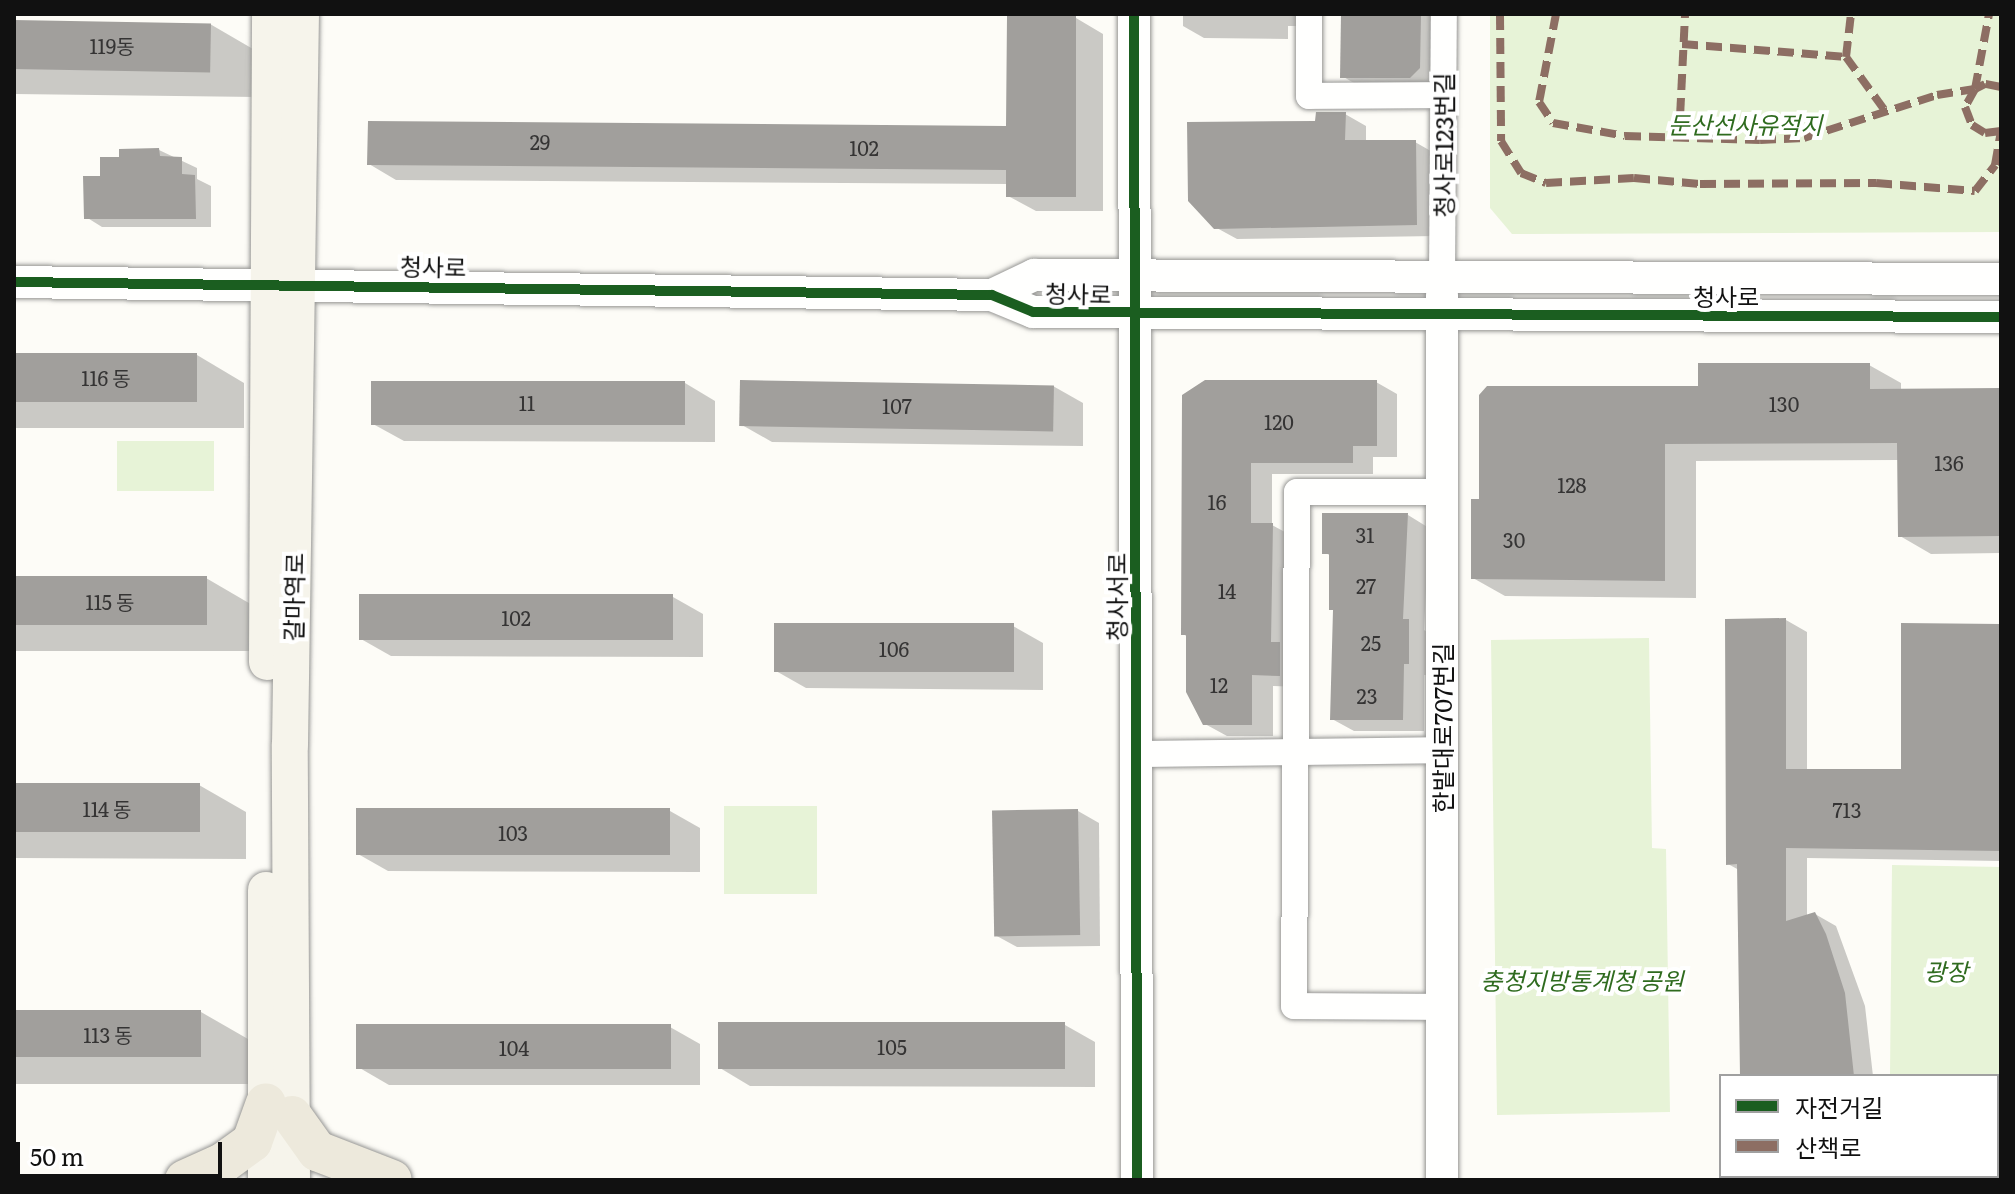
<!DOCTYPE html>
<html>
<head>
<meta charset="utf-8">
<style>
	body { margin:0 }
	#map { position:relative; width:2015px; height:1194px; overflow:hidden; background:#fdfcf7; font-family:Literata,"Noto Sans KR",serif }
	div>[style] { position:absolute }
	.green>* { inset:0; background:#e7f3d7; transform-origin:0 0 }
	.shadow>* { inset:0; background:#0003 }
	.building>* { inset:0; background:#a19f9c; transform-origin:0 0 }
	.roads { filter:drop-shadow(0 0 2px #979795) drop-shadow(0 0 2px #979795) }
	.minor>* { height:26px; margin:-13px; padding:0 13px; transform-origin:13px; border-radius:13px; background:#fffffe }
	.tertiary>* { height:32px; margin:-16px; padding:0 16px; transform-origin:16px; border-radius:16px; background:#fffffe }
	.secondary>* { height:36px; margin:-18px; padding:0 18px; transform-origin:18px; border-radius:18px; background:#f6f4eb }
	.primary>* { height:40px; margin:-20px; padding:0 20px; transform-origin:20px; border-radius:20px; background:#ede9dc }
	.quiet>* { height:8px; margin-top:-4px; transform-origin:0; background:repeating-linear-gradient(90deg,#8d6e63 0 16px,transparent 0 24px) }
	.cycleway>* { height:10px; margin:-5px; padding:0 5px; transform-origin:5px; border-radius:5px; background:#1b5e20 }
	span { translate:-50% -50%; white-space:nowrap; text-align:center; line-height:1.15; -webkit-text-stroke:8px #fff; paint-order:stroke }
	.number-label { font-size:20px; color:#353434 }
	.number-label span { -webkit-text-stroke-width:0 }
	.park-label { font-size:24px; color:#2f6b1f; font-style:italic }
	.street-label { font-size:24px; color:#111 }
	.frame { position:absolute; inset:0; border:16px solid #111; pointer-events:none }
	.legend { position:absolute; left:1719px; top:1074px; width:280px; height:104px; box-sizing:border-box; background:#fff; border:2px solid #a0a0a0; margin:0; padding:10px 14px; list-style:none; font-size:24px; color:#111 }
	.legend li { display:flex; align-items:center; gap:16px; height:40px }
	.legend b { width:40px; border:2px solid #a0a0a0 }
	.scale { position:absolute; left:16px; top:1142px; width:206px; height:36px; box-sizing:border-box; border:4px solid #111; border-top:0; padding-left:10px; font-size:24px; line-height:28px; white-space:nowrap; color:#111; -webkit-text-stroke:6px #fff; paint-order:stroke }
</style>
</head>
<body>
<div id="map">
	<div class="green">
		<div style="clip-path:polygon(1490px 14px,2001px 14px,2001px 232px,1512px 234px,1490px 208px)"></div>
		<div style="left:117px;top:441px;width:97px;height:50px"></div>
		<div style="clip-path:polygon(1649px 638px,1652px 848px,1666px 849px,1670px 1112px,1497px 1115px,1491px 640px)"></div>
		<div style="left:724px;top:806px;width:93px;height:88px"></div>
		<div style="clip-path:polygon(1892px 865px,2001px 867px,2001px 1109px,1997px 1076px,1890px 1076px)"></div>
	</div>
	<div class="shadow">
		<div style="clip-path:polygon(1183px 14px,1297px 14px,1297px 26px,1288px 26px,1288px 39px,1204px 38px,1183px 26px)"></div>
		<div style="clip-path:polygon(1343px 14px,1441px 14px,1432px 90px,1364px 89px,1342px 76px)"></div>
		<div style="clip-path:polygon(1076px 18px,1103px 34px,1103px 211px,1036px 211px,1008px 196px,1008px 184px,396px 180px,369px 164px,1008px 128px)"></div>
		<div style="clip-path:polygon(14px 22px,210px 24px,258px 52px,258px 97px,14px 94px)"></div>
		<div style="clip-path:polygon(1345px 114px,1366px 126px,1366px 142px,1415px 142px,1436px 154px,1437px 236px,1237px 239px,1215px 227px,1317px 123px)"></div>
		<div style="clip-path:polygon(159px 150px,197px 168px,197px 179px,211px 186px,211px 227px,102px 227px,86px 217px,102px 178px,121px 159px)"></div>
		<div style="clip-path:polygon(14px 355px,197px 355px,244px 383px,244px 428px,14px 428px)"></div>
		<div style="clip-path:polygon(1869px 365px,1901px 383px,1901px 390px,2001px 390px,2001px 553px,1931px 554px,1900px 536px,1899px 460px,1696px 461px,1696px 598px,1505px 596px,1473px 578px,1481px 501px,1700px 388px)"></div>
		<div style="clip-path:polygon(1376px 382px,1397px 394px,1397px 457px,1373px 457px,1373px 474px,1272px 474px,1272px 525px,1294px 537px,1301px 687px,1273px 686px,1273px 736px,1227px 736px,1205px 724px,1188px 637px,1183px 634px,1184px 396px)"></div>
		<div style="clip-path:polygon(685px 383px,715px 401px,715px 442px,404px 441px,373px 424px)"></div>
		<div style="clip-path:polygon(1053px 386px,1083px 403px,1083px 446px,772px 442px,742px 425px)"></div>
		<div style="clip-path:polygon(1408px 515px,1429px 528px,1424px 630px,1429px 633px,1429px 675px,1424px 675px,1424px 731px,1354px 731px,1332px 719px,1335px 611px,1331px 556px,1324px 552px)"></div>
		<div style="clip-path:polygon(14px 578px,206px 578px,254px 606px,254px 651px,14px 651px)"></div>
		<div style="clip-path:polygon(673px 597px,703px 614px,703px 657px,391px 656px,361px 639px)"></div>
		<div style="clip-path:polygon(1786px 620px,1807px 632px,1807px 771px,1903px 771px,2001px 626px,2001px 861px,1807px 858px,1807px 917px,1815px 914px,1836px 926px,1865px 1006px,1873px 1076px,1742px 1076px,1739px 870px,1728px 864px)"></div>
		<div style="clip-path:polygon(1013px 626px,1043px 643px,1043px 690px,806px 688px,776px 671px)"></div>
		<div style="clip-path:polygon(14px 785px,199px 785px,246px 812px,246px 859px,14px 858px)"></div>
		<div style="clip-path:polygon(670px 811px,700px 828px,700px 872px,388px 871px,358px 854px)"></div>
		<div style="clip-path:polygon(1078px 811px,1099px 823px,1100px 946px,1017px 947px,995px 935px)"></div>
		<div style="clip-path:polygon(14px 1012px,201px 1012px,248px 1039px,248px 1084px,14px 1084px)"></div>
		<div style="clip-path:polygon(1065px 1025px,1095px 1042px,1095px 1087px,750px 1086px,720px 1068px)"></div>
		<div style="clip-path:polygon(670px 1027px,700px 1044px,700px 1085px,389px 1085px,358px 1067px)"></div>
	</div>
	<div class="building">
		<div style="clip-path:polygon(1341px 14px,1421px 14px,1420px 68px,1410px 78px,1340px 78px)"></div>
		<div style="clip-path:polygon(1007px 16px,1076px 16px,1076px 197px,1006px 197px,1006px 170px,367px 165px,368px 121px,1006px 126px)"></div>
		<div style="left:14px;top:20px;width:197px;height:49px;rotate:1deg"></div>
		<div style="clip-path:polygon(1316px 112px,1346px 112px,1345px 140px,1416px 140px,1417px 225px,1214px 229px,1188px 201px,1187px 122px,1315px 121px)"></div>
		<div style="clip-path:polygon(159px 148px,160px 156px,182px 157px,182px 174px,195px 175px,196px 219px,84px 219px,83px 176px,100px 176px,100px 157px,119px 157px,119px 149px)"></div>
		<div style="left:14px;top:353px;width:183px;height:49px"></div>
		<div style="clip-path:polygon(1698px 363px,1870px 363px,1870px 389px,2001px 388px,2001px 536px,1898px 537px,1897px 443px,1665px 444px,1665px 581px,1471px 579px,1471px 499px,1479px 499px,1479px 395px,1487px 386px,1698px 386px)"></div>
		<div style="left:740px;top:380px;width:314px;height:46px;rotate:1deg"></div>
		<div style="clip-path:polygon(1205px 380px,1377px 380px,1377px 446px,1353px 446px,1353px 463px,1251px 463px,1251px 523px,1273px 523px,1271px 642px,1280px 642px,1280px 676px,1252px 675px,1252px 725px,1203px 725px,1186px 692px,1186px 635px,1181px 635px,1182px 395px)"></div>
		<div style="left:371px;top:381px;width:314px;height:44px"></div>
		<div style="clip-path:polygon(1322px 513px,1408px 513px,1403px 619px,1409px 619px,1409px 664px,1404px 664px,1403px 720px,1330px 720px,1333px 610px,1329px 610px,1329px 554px,1322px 554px)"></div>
		<div style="left:14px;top:576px;width:193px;height:49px"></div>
		<div style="left:359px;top:594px;width:314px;height:46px"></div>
		<div style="clip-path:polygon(1786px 618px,1786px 769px,1901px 769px,1901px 623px,2001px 624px,2001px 851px,1786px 848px,1786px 921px,1815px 912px,1826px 934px,1845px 993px,1854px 1076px,1740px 1076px,1737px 864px,1726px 865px,1725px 619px)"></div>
		<div style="left:774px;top:623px;width:240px;height:49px"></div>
		<div style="left:14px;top:783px;width:186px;height:49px"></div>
		<div style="left:356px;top:808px;width:314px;height:47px"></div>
		<div style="left:1078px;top:809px;width:126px;height:86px;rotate:89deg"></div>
		<div style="left:14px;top:1010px;width:187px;height:47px"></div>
		<div style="left:718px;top:1022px;width:347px;height:47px"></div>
		<div style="left:356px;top:1024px;width:315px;height:45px"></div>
	</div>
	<div class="roads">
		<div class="minor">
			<div style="left:1309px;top:14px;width:82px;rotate:90deg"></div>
			<div style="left:1309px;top:96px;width:134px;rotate:-0.4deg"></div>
			<div style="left:1442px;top:277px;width:263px;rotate:-89.6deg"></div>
			<div style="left:1136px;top:754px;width:306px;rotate:-0.7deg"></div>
			<div style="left:1442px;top:1007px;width:148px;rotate:-179.6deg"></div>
			<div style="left:1294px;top:1006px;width:514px;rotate:-89.67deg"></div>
			<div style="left:1297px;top:492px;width:145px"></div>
		</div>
		<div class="tertiary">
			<div style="left:1134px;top:14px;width:1166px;rotate:89.85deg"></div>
			<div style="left:14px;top:282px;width:978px;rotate:0.76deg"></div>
			<div style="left:992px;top:295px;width:44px;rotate:22.5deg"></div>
			<div style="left:1033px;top:312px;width:968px;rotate:0.3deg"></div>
			<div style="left:992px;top:295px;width:47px;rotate:-25.5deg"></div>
			<div style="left:1034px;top:275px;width:967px;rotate:0.24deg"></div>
			<div style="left:1442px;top:1180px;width:885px;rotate:-90deg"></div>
		</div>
		<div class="secondary">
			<div style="left:267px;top:662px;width:648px;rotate:-89.73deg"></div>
			<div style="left:266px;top:1180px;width:290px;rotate:-90deg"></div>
			<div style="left:292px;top:1180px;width:435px;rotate:-90.3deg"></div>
			<div style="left:290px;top:745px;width:731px;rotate:-89.14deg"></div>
		</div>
		<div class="primary">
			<div style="left:292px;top:1116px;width:43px;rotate:54.5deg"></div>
			<div style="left:317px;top:1151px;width:80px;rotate:21.1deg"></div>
			<div style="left:185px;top:1180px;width:42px;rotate:-24.1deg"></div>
			<div style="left:223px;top:1163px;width:36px;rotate:-36deg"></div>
			<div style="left:252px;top:1142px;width:41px;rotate:-70.3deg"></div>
		</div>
	</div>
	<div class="quiet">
		<div style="left:1500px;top:14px;width:127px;rotate:89.5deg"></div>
		<div style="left:1501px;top:141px;width:38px;rotate:58deg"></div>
		<div style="left:1521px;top:173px;width:27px;rotate:22deg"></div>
		<div style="left:1546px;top:183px;width:88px;rotate:-3.3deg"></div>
		<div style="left:1634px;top:178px;width:66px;rotate:5.2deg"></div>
		<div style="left:1700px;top:184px;width:176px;rotate:-0.3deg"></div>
		<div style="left:1876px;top:183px;width:99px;rotate:4.6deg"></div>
		<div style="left:1975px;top:191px;width:33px;rotate:-52deg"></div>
		<div style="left:1995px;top:165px;width:35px;rotate:-80deg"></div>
		<div style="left:1556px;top:14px;width:90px;rotate:100.9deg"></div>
		<div style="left:1539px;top:102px;width:25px;rotate:56deg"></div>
		<div style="left:1553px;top:123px;width:73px;rotate:10.2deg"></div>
		<div style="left:1625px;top:136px;width:135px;rotate:1.7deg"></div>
		<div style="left:1760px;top:140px;width:44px;rotate:-2.6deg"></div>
		<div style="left:1804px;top:138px;width:140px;rotate:-17.9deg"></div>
		<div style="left:1937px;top:95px;width:38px;rotate:-9deg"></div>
		<div style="left:1975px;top:89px;width:76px;rotate:-79.4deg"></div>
		<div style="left:1682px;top:44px;width:165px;rotate:4.5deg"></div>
		<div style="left:1846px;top:57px;width:68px;rotate:54deg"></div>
		<div style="left:1846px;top:57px;width:43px;rotate:-83.4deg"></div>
		<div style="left:2001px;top:87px;width:16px;rotate:-169deg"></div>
		<div style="left:1985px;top:84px;width:11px;rotate:153deg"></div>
		<div style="left:1975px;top:89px;width:21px;rotate:119deg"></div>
		<div style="left:1965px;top:107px;width:19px;rotate:69deg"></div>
		<div style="left:1972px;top:125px;width:15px;rotate:32deg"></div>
		<div style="left:1985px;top:133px;width:16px;rotate:-7deg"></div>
		<div style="left:1679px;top:138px;width:124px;rotate:-87.2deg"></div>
	</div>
	<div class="cycleway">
		<div style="left:1134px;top:14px;width:1166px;rotate:89.85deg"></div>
		<div style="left:14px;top:282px;width:978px;rotate:0.76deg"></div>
		<div style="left:992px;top:295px;width:44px;rotate:22.5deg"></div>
		<div style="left:1033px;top:312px;width:968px;rotate:0.3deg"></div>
	</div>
	<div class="number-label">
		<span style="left:112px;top:45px">119동</span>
		<span style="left:540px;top:141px">29</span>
		<span style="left:864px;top:147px">102</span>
		<span style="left:106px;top:377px">116 동</span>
		<span style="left:527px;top:402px">11</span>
		<span style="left:1784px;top:403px">130</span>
		<span style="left:897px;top:405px">107</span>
		<span style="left:1279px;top:421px">120</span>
		<span style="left:1949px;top:462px">136</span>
		<span style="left:1572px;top:484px">128</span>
		<span style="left:1217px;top:501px">16</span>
		<span style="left:1365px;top:534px">31</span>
		<span style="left:1514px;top:539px">30</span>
		<span style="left:1366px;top:585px">27</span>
		<span style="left:1227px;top:590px">14</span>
		<span style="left:110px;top:601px">115 동</span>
		<span style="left:516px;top:617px">102</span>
		<span style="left:1371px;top:642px">25</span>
		<span style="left:894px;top:648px">106</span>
		<span style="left:1219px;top:684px">12</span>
		<span style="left:1367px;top:695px">23</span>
		<span style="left:107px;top:808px">114 동</span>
		<span style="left:1847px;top:809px">713</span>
		<span style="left:513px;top:832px">103</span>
		<span style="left:108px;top:1034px">113 동</span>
		<span style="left:892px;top:1046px">105</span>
		<span style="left:514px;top:1047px">104</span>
	</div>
	<div class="park-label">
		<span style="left:1745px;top:124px">둔산선사유적지</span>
		<span style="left:1946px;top:971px">광장</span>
		<span style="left:1582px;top:980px">충청지방통계청 공원</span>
	</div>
	<div class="street-label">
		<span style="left:1443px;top:145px;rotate:-90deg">청사로123번길</span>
		<span style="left:433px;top:266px;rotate:1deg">청사로</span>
		<span style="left:1078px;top:293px;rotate:1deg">청사로</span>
		<span style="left:1726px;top:296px">청사로</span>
		<span style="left:293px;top:597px;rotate:-89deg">갈마역로</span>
		<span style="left:1116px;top:597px;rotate:-90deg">청사서로</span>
		<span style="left:1442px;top:728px;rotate:-90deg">한밭대로707번길</span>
	</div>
	<div class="frame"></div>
	<ul class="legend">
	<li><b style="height:10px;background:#1b5e20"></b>자전거길</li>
	<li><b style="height:10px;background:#8d6e63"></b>산책로</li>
	</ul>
	<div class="scale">50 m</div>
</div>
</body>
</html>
